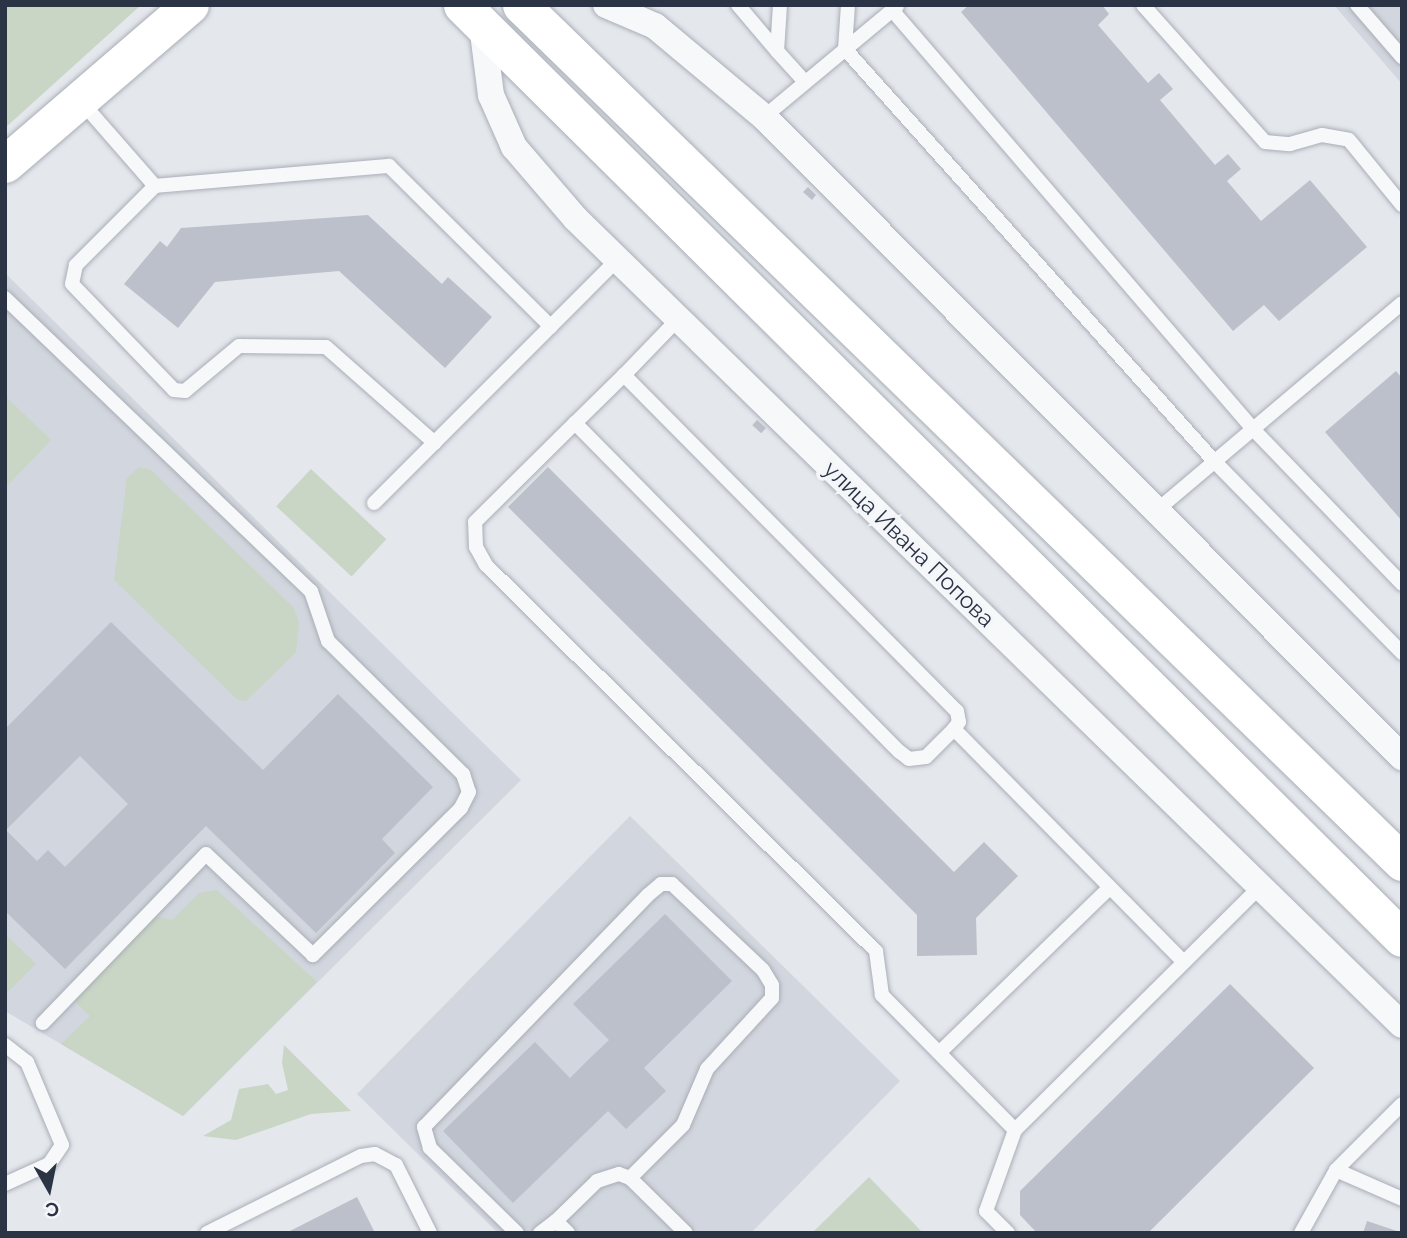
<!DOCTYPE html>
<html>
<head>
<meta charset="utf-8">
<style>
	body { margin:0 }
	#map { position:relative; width:1407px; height:1238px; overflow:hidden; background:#e4e7ec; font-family:Raleway,sans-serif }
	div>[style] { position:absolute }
	.built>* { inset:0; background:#d2d6de }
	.green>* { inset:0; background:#c9d6c5; transform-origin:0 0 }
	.building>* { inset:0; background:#bbc0ca; transform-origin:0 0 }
	.roads { filter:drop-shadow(0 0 2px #a9aeb7) drop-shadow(0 0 2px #a9aeb7) }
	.lane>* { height:14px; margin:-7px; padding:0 7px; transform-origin:7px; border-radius:7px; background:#f7f8fa }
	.street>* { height:26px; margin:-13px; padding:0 13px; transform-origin:13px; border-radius:13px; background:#f7f8fa }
	.secondary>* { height:37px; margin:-18.5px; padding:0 18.5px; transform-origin:18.5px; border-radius:18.5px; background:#fff }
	span { translate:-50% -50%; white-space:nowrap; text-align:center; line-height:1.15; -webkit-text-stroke:7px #f4f6f9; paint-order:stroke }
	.street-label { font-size:23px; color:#2b3445 }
	.frame { position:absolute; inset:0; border:7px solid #2b3445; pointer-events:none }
	.north { position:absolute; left:14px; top:1154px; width:70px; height:70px; -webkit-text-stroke:5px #f4f6f9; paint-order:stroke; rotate:171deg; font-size:19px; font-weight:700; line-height:28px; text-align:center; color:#2b3445 }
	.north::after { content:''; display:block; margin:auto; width:24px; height:32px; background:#2b3445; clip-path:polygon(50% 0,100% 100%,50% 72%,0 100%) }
</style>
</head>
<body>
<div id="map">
	<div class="built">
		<div style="clip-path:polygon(1334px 5px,1402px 5px,1402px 84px)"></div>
		<div style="clip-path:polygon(5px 273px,521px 780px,183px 1116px,5px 1011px)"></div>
		<div style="clip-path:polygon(630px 816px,900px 1081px,751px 1233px,498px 1233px,357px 1094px)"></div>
	</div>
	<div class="green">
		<div style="clip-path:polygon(5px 5px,141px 5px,5px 128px)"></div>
		<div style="clip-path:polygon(5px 396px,51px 440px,7px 486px,5px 484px)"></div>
		<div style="clip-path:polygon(139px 467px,151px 470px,294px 608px,299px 623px,296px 652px,246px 701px,238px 700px,114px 580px,127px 478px)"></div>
		<div style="left:311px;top:469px;width:103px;height:51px;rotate:43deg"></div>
		<div style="clip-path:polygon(217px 890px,317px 982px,183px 1116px,61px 1044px,90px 1016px,74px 1001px,155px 916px,172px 920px,199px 893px)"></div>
		<div style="clip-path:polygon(5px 934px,36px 964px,5px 995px)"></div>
		<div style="clip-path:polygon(284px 1045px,351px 1111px,311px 1114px,236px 1140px,203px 1136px,231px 1120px,239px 1089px,268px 1084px,276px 1094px,288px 1090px,282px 1063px)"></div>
		<div style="clip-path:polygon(869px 1177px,923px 1233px,812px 1233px)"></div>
	</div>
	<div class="building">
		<div style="clip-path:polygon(969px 5px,1102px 5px,1109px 14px,1098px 25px,1148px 83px,1159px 73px,1173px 89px,1160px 100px,1215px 165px,1228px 154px,1241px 169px,1227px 181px,1261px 221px,1310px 180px,1367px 247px,1279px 321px,1264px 305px,1233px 331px,961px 12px)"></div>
		<div style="clip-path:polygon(808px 187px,816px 195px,812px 200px,803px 192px)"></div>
		<div style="clip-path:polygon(368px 215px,442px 284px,448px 277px,492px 317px,445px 368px,339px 271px,215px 282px,178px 328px,124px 284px,160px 241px,167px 247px,181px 228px)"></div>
		<div style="clip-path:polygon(1396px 371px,1402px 378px,1402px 521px,1325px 432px)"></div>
		<div style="left:757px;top:420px;width:12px;height:7px;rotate:42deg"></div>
		<div style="clip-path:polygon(548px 467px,954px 872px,984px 842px,1018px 876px,976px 918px,977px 955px,917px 956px,917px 915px,508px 507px)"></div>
		<div style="clip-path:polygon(evenodd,111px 622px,263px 770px,338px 694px,433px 787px,382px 839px,395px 853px,316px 933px,206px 826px,65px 969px,5px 911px,5px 729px,111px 622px,80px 756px,128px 804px,65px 867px,48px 850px,37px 861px,6px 830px,80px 756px)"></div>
		<div style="clip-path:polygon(665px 914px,732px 981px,644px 1068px,666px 1091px,626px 1129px,608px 1111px,513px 1203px,443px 1131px,535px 1042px,570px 1078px,589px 1059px,609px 1040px,573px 1004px)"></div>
		<div style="clip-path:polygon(1230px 984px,1314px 1068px,1148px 1233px,1037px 1233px,1020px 1215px,1020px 1191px)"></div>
		<div style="clip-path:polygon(357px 1197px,375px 1233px,286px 1233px)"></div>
		<div style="clip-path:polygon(1367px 1221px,1400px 1232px,1400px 1233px,1363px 1233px)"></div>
	</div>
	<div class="roads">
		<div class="lane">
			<div style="left:738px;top:5px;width:60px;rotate:49.7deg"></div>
			<div style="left:780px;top:5px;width:46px;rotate:93.7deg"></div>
			<div style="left:777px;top:51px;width:42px;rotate:47.9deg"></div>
			<div style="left:848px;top:5px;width:44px;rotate:93.9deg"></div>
			<div style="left:845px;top:49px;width:553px;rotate:48.15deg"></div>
			<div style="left:1214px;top:461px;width:269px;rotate:45.6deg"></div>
			<div style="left:1143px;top:5px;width:183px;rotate:48.3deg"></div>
			<div style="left:1265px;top:142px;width:25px;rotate:5deg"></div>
			<div style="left:1290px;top:144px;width:33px;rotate:-16deg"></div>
			<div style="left:1322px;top:135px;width:27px;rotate:10deg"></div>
			<div style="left:1349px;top:140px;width:84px;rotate:50.8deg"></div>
			<div style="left:1357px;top:5px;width:69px;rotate:49.1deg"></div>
			<div style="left:892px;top:10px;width:553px;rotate:49.25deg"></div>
			<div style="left:1253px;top:429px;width:215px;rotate:46.1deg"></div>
			<div style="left:79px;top:99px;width:116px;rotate:48.9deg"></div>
			<div style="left:155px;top:186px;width:112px;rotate:135deg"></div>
			<div style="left:76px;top:265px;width:19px;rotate:102deg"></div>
			<div style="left:72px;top:284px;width:147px;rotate:46.1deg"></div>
			<div style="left:174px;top:390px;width:11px;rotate:5deg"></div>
			<div style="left:185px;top:391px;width:70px;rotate:-39.8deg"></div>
			<div style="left:239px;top:346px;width:87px;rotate:0.7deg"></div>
			<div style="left:326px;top:347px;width:145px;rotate:41.4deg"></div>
			<div style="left:764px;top:117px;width:173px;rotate:-39.8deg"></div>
			<div style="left:155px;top:186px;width:235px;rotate:-4.9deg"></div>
			<div style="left:389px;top:166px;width:228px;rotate:44.8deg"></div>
			<div style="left:5px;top:298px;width:424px;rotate:43.8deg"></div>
			<div style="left:311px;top:591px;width:53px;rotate:71.2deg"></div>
			<div style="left:328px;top:641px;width:190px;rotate:44.6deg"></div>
			<div style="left:463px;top:774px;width:19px;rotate:72deg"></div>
			<div style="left:469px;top:792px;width:18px;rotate:117deg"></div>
			<div style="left:461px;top:808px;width:209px;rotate:135.2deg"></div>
			<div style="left:313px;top:955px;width:147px;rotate:-136.7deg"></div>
			<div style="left:206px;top:854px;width:235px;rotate:134deg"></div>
			<div style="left:624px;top:375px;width:78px;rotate:-46deg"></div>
			<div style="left:575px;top:423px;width:462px;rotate:45.4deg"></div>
			<div style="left:900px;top:752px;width:11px;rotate:38deg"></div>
			<div style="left:909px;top:759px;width:17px;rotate:-7deg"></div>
			<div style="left:926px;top:757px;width:40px;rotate:-45deg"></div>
			<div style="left:374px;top:503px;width:344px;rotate:-45deg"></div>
			<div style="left:1156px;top:511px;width:322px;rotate:-40.2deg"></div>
			<div style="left:5px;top:1045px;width:28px;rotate:38deg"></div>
			<div style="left:27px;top:1062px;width:90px;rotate:67.1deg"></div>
			<div style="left:62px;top:1145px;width:23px;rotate:124deg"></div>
			<div style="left:49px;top:1164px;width:48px;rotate:155.6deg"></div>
			<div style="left:939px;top:1053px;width:238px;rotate:-44.1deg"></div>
			<div style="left:1015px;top:1130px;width:190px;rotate:-134.6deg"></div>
			<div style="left:882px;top:995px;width:44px;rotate:-97.8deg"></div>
			<div style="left:876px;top:951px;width:549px;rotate:-135.3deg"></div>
			<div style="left:486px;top:565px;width:21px;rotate:-119deg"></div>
			<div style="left:476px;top:547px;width:25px;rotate:-92deg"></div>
			<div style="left:475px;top:522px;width:141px;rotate:-44.7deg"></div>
			<div style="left:575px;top:423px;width:69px;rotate:-44.4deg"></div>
			<div style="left:624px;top:375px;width:473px;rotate:45.3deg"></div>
			<div style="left:957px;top:711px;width:11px;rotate:80deg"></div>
			<div style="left:959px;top:722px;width:9px;rotate:126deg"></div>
			<div style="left:954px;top:729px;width:327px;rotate:45.4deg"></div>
			<div style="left:1336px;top:1170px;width:93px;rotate:-45deg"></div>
			<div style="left:207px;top:1233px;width:172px;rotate:-26.6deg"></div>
			<div style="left:361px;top:1156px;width:14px;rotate:-8deg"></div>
			<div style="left:375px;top:1154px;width:24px;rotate:28deg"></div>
			<div style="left:396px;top:1165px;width:76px;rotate:63.4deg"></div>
			<div style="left:517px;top:1233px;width:122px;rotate:-135.7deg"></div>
			<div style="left:430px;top:1148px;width:22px;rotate:-106deg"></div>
			<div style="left:424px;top:1127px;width:322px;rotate:-46deg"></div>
			<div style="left:648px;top:895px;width:17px;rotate:-40deg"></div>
			<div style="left:661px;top:884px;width:11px"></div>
			<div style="left:672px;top:884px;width:125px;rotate:43.4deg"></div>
			<div style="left:763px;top:970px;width:17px;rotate:59deg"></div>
			<div style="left:772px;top:985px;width:13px;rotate:90deg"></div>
			<div style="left:772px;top:998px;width:96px;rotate:132.5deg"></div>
			<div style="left:707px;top:1069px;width:61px;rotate:113.2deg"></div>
			<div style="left:683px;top:1125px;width:75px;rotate:135deg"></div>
			<div style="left:540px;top:1233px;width:20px;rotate:-37deg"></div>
			<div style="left:568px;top:1233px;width:17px;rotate:-135deg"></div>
			<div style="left:556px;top:1221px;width:57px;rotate:-44.3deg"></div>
			<div style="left:597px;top:1181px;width:23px;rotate:-18deg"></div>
			<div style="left:619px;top:1174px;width:12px;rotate:20deg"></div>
			<div style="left:630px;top:1178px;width:78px;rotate:44.5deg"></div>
			<div style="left:1008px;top:1233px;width:31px;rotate:-135deg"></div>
			<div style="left:986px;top:1211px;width:86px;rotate:-70.3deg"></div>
			<div style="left:1015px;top:1130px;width:345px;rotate:-44.8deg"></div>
			<div style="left:1301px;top:1233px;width:72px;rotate:-60.9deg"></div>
			<div style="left:1336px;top:1170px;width:72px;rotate:23.7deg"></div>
		</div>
		<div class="street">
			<div style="left:606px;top:5px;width:53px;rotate:23.2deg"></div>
			<div style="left:655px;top:26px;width:142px;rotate:39.9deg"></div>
			<div style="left:764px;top:117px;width:904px;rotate:45.09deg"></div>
			<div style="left:482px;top:25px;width:71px;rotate:82.7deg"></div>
			<div style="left:491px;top:95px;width:57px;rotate:66.1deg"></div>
			<div style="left:514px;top:147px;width:94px;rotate:49.3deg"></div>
			<div style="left:575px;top:218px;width:1155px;rotate:44.3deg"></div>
		</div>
		<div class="secondary">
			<div style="left:462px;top:5px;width:1324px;rotate:44.79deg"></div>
			<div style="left:521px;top:5px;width:1229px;rotate:44.21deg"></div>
			<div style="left:5px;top:164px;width:244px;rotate:-40.7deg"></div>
		</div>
	</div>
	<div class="street-label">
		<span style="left:909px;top:544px;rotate:44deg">улица Ивана Попова</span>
	</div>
	<div class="frame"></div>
	<div class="north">С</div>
</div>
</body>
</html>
